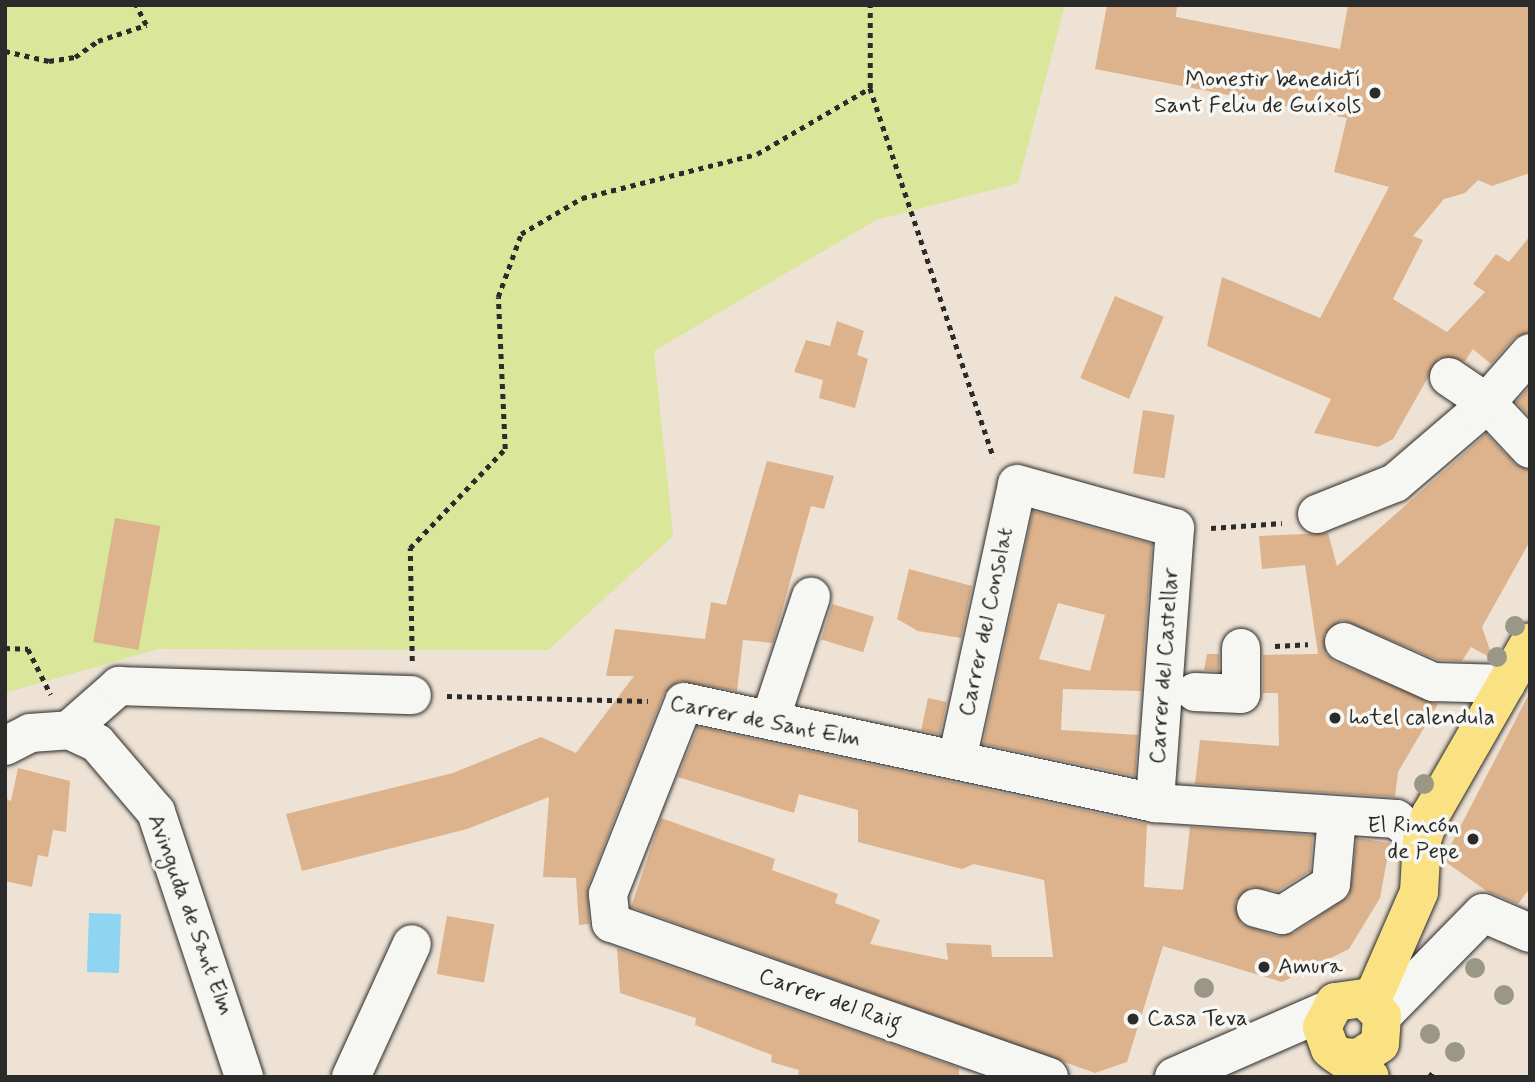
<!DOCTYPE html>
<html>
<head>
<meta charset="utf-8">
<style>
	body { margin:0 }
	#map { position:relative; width:1535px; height:1082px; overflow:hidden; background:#eee2d4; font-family:Mynerve,sans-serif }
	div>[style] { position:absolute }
	.green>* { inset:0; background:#dae699 }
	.water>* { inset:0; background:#8fd5f1; transform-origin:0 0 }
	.building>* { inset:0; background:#dcb38d; transform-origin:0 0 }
	.path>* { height:4.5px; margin-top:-2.25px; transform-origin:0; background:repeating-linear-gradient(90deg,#2b2b2b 0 5px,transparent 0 10px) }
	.roads { filter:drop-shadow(0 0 2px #2b2b2b) drop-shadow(0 0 2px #2b2b2b) }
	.minor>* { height:38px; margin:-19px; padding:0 19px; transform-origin:19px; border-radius:19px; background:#f6f6f2 }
	.major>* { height:38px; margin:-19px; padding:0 19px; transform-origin:19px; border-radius:19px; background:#fae181 }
	.trees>* { width:20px; height:20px; margin:-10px; border-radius:50%; background:#9b9786 }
	.dots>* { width:19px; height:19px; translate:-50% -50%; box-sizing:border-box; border:4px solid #f6f6f2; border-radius:50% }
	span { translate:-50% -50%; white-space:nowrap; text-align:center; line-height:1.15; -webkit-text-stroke:7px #f6f6f2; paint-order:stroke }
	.poi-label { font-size:23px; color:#2b2b2b }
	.right { translate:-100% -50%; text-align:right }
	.left { translate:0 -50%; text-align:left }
	.street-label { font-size:23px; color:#2b2b2b }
	.frame { position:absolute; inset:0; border:7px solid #2b2b2b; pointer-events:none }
</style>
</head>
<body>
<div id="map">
	<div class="green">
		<div style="clip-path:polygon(5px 5px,1065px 5px,1018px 183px,876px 220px,654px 351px,673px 536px,548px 650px,158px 649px,5px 693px)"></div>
	</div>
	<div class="water">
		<div style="left:89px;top:913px;width:32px;height:59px;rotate:2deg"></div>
	</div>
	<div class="building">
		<div style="clip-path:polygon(1107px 5px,1177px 5px,1176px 17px,1340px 49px,1348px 5px,1530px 5px,1530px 173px,1492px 186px,1478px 180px,1465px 193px,1444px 199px,1413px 236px,1423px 240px,1393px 299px,1447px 332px,1485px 292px,1473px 284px,1496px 254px,1509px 262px,1530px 236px,1530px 332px,1514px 338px,1491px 364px,1473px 349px,1465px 361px,1439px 358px,1393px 439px,1378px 447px,1314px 433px,1331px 399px,1207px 346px,1222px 277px,1320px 318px,1389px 187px,1334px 172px,1347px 118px,1095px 69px)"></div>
		<div style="left:1115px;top:296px;width:53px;height:89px;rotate:23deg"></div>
		<div style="clip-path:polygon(837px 321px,864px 331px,857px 355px,868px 359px,855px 408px,819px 398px,823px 380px,794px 372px,806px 340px,830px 346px)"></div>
		<div style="clip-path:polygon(1530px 386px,1530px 417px,1516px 402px)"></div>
		<div style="left:1143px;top:410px;width:32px;height:64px;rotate:9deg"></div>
		<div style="clip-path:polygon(1486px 434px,1515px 464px,1530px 470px,1530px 541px,1482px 627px,1493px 659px,1471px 647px,1462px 661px,1438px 660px,1342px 620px,1324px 634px,1326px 654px,1335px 662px,1438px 704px,1398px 772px,1395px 797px,1195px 784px,1200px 740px,1279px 746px,1278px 693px,1263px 693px,1263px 655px,1318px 654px,1305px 565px,1262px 569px,1259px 536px,1328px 533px,1337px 566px)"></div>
		<div style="clip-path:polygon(767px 461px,834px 476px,824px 509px,811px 506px,773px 643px,743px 640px,737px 691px,679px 681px,664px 693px,588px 886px,589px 924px,579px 925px,576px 878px,543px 877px,549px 797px,467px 829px,302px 871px,286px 814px,453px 773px,541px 737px,576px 753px,634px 676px,606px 676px,615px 629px,705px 639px,711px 602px,726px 605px)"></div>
		<div style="clip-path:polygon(evenodd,1033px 511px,1152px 544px,1141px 691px,1063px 689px,1061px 730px,1138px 735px,1135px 776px,983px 744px,1033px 511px,1058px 603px,1105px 615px,1090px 671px,1039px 659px,1058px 603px)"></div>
		<div style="left:115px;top:518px;width:46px;height:126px;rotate:10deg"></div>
		<div style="clip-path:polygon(909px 569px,972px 586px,961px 638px,918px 631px,897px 619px)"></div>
		<div style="left:832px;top:604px;width:44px;height:37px;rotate:17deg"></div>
		<div style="clip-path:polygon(1207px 654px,1219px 654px,1219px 671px,1204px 670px)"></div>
		<div style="clip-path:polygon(1530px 692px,1530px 888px,1518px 904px,1488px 892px,1443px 860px)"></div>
		<div style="left:928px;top:698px;width:19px;height:33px;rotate:12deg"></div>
		<div style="clip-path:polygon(698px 727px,1147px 824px,1144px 887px,1183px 890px,1190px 827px,1313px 835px,1310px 871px,1278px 891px,1250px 887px,1235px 902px,1241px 924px,1276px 936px,1294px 933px,1349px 896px,1357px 838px,1390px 843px,1380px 898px,1349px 949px,1282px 982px,1163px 946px,1127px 1062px,1095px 1073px,631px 907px,661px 818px,775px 859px,772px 870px,838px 894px,835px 903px,880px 920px,870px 944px,948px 960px,946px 943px,991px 945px,992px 957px,1053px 957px,1044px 880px,974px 864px,962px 869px,858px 842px,858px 810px,799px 794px,794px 813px,678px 777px)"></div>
		<div style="clip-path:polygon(18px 768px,70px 781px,66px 832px,53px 830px,48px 857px,38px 855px,32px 887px,5px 881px,5px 798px,11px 801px)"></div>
		<div style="left:447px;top:916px;width:48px;height:59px;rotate:10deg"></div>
		<div style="clip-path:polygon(617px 948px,959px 1068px,959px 1077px,798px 1077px,799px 1070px,771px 1062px,772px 1055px,695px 1025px,696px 1018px,620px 993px)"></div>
	</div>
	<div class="path">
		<div style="left:5px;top:51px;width:45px;rotate:12.8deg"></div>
		<div style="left:49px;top:61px;width:26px;rotate:-9deg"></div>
		<div style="left:75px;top:57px;width:28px;rotate:-35deg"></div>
		<div style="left:98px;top:41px;width:51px;rotate:-18.4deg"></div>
		<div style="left:146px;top:25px;width:22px;rotate:-117deg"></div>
		<div style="left:870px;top:88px;width:390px;rotate:71.5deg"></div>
		<div style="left:1211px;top:528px;width:71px;rotate:-4deg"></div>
		<div style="left:1275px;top:646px;width:33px;rotate:-3deg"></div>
		<div style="left:5px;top:648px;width:23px;rotate:2deg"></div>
		<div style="left:28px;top:649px;width:51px;rotate:63.4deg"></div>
		<div style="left:412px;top:661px;width:113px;rotate:-91deg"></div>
		<div style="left:410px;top:548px;width:137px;rotate:-46.2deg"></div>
		<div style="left:505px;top:449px;width:152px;rotate:-92.6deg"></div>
		<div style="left:498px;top:297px;width:67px;rotate:-69.9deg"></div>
		<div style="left:521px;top:234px;width:71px;rotate:-30.5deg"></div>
		<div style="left:582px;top:198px;width:180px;rotate:-14.1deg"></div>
		<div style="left:757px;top:154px;width:131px;rotate:-30.3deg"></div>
		<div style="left:870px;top:88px;width:83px;rotate:-90deg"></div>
		<div style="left:447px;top:696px;width:201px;rotate:1.4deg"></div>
		<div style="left:1429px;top:1077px;width:6px;rotate:-51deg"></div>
	</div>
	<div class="roads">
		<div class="minor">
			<div style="left:1449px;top:377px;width:45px;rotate:34deg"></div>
			<div style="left:1486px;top:402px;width:64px;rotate:46.9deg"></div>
			<div style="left:1317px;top:514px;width:84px;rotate:-21.7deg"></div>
			<div style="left:1395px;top:483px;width:111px;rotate:-40.6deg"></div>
			<div style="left:1479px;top:411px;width:77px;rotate:-48.7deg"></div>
			<div style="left:1344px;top:642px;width:98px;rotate:24.2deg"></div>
			<div style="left:1433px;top:682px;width:73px;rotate:1.6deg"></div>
			<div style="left:1195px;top:692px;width:46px;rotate:2.5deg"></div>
			<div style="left:1241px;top:694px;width:46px;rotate:-90deg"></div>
			<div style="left:770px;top:720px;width:130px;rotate:-71.6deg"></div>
			<div style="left:69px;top:730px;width:67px;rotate:-41.3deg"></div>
			<div style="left:119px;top:686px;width:293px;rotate:1.8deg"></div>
			<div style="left:5px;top:746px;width:28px;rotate:-27deg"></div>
			<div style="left:30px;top:733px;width:39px;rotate:-4deg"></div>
			<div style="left:69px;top:730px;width:31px;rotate:25deg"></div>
			<div style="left:97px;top:743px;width:91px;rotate:49.5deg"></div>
			<div style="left:156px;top:812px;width:279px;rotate:71.6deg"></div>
			<div style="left:957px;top:760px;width:282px;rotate:-77.7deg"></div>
			<div style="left:1017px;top:484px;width:164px;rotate:15.6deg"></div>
			<div style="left:1175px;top:528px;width:276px;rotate:94.2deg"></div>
			<div style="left:1256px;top:908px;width:27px;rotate:15deg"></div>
			<div style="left:1282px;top:915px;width:58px;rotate:-32.3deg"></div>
			<div style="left:1331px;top:884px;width:67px;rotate:-84.9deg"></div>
			<div style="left:1382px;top:1016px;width:144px;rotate:-45.6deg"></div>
			<div style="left:1483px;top:913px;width:51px;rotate:23.1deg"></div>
			<div style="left:351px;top:1077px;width:146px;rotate:-65.4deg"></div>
			<div style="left:1049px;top:1077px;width:464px;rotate:-160.6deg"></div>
			<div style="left:611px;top:923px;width:29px;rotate:-96deg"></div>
			<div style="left:608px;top:894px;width:206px;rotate:-68.4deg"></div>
			<div style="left:684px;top:702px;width:482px;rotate:12.1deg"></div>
			<div style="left:1155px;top:803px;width:242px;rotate:3.8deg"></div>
			<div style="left:1396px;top:819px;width:33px;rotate:39deg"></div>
			<div style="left:1174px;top:1077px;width:167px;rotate:-23.6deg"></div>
		</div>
		<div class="major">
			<div style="left:1371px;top:1002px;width:120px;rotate:-66.4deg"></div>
			<div style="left:1419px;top:892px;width:52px;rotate:-86.7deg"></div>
			<div style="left:1422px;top:840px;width:28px;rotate:-71deg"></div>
			<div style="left:1431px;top:814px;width:198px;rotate:-60.1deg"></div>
			<div style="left:1341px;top:1057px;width:18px;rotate:3deg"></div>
			<div style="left:1359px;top:1058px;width:25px;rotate:-34deg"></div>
			<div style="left:1380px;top:1044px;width:28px;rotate:-86deg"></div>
			<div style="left:1382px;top:1016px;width:25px;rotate:-135deg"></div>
			<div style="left:1364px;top:998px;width:29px;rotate:172deg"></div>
			<div style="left:1335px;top:1002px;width:28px;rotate:117deg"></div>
			<div style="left:1322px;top:1027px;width:23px;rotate:70deg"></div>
			<div style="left:1330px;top:1049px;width:6px;rotate:39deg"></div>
			<div style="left:1335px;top:1053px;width:42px;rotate:34.4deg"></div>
		</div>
	</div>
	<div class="trees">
		<div style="left:1515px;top:626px"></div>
		<div style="left:1497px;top:657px"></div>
		<div style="left:1424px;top:784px"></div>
		<div style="left:1475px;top:968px"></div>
		<div style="left:1204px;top:988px"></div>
		<div style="left:1504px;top:995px"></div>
		<div style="left:1430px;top:1034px"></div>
		<div style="left:1455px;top:1052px"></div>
	</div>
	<div class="dots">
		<div style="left:1375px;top:93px;background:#2b2b2b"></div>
		<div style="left:1335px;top:718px;background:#2b2b2b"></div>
		<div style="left:1473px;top:839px;background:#2b2b2b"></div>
		<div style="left:1264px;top:967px;background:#2b2b2b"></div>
		<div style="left:1133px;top:1019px;background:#2b2b2b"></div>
	</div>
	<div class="poi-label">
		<span class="right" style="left:1361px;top:93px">Monestir benedictí<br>Sant Feliu de Guíxols</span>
		<span class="left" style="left:1349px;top:718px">hotel calendula</span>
		<span class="right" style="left:1459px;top:839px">El Rincón<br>de Pepe</span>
		<span class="left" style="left:1278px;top:967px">Amura</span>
		<span class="left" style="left:1147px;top:1019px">Casa Teva</span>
	</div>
	<div class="street-label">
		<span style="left:987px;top:622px;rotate:-78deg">Carrer del Consolat</span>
		<span style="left:1165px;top:666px;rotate:-86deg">Carrer del Castellar</span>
		<span style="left:765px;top:722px;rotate:11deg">Carrer de Sant Elm</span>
		<span style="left:190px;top:915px;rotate:70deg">Avinguda de Sant Elm</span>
		<span style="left:830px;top:1000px;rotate:19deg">Carrer del Raig</span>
	</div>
	<div class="frame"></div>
</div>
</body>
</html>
